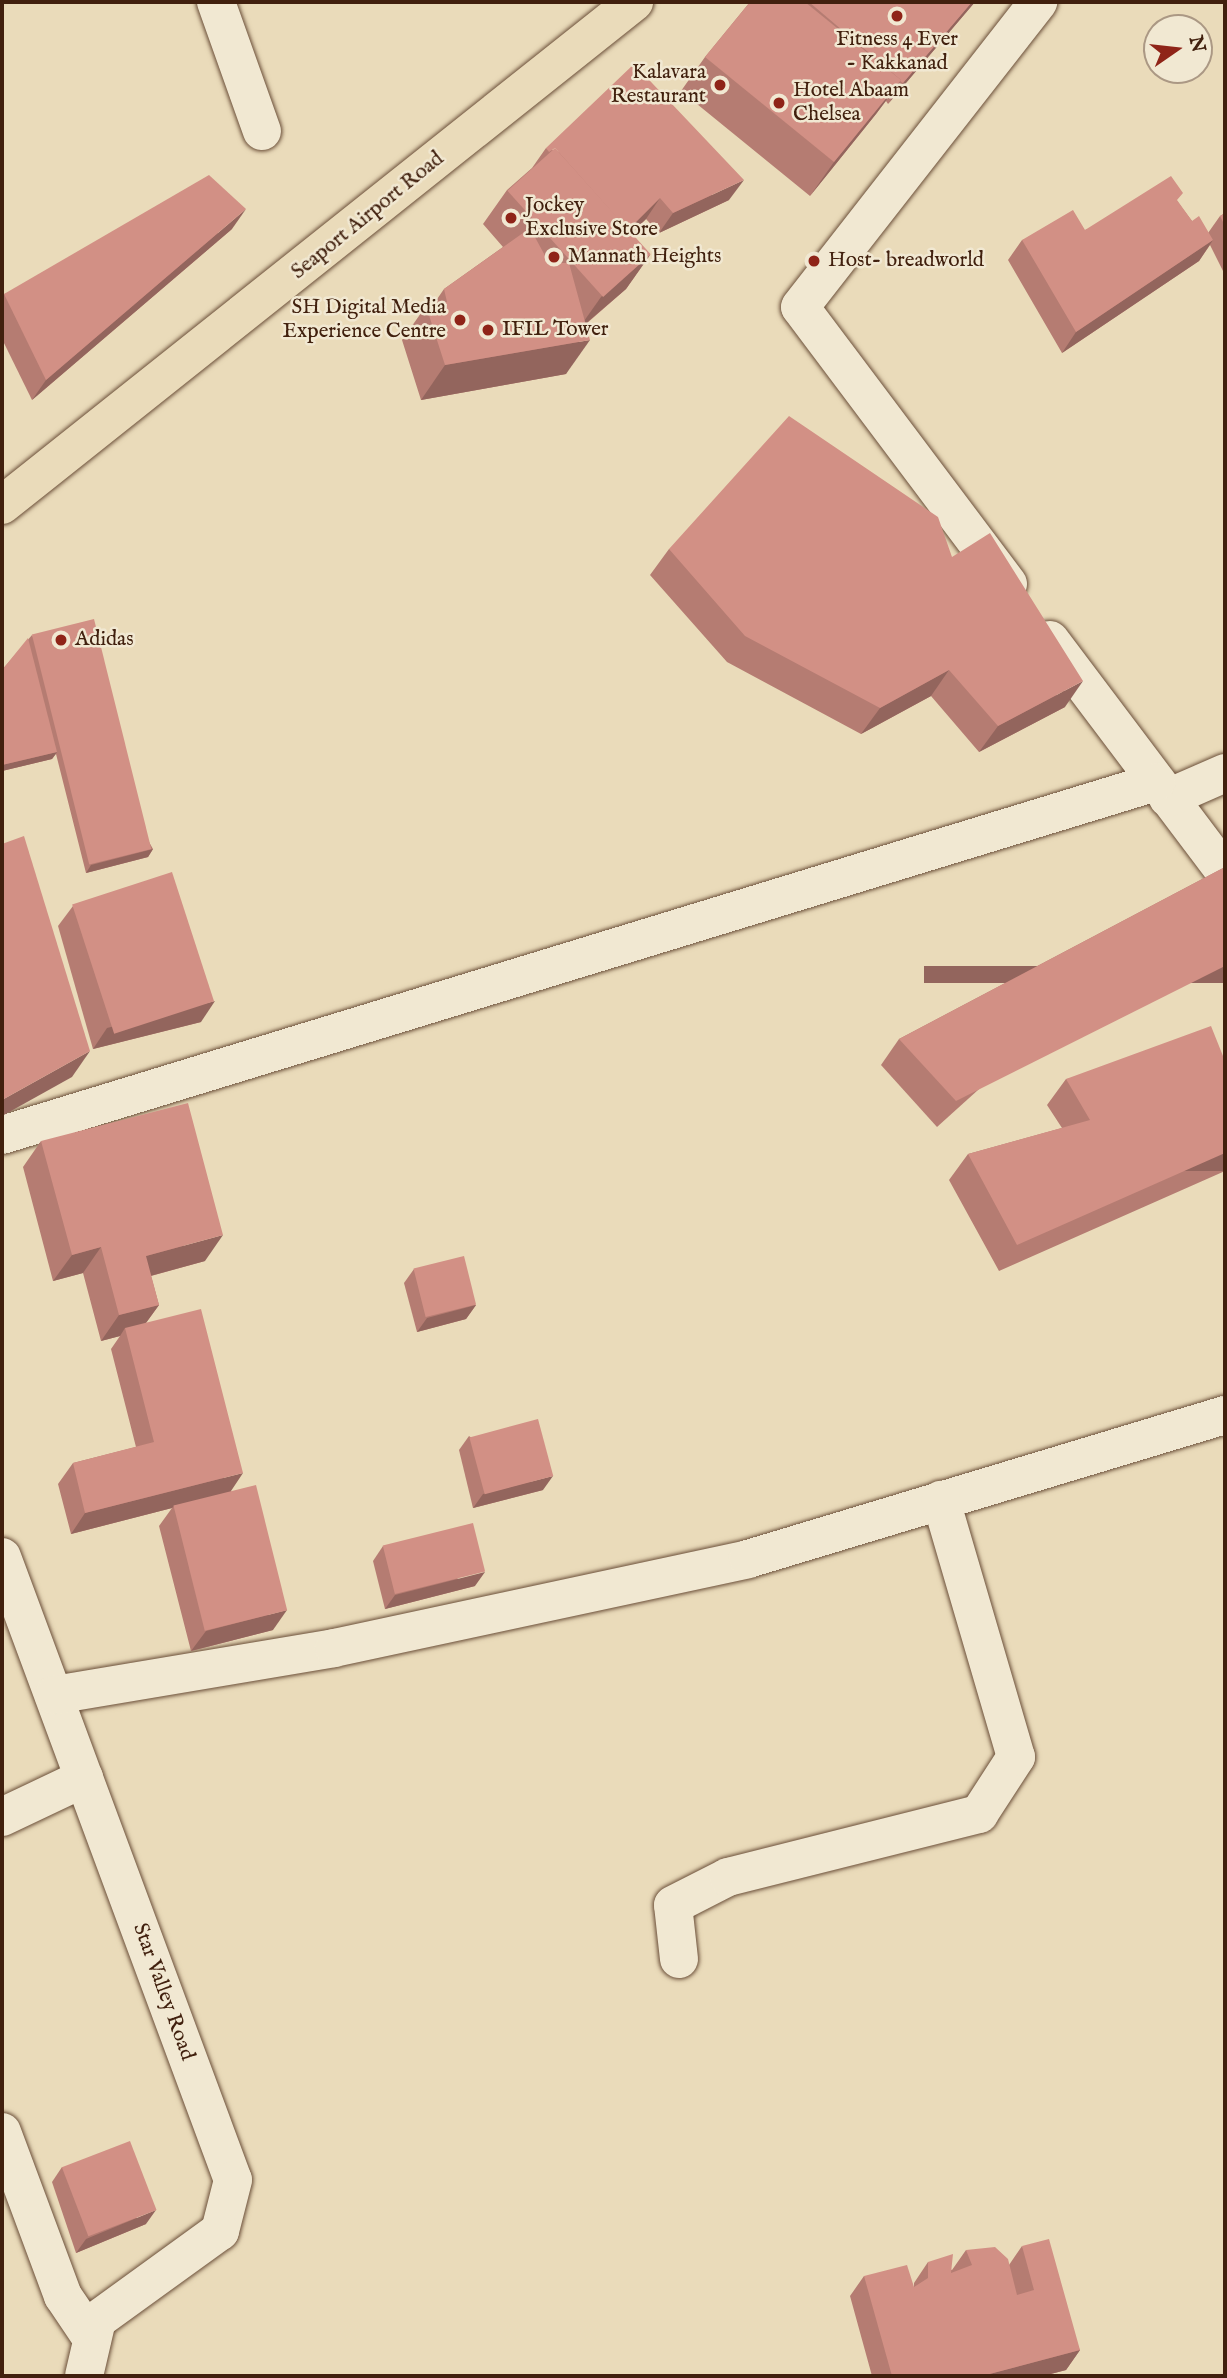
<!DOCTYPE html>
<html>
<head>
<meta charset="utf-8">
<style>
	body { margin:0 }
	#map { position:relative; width:1227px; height:2378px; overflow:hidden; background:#eadbba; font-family:"IM FELL English",serif }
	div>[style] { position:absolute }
	.roads { filter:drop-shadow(0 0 2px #6b4f39) drop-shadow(0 0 2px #6b4f39) }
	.street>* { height:38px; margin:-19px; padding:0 19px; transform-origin:19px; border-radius:19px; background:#f1e8d2 }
	.primary>* { height:38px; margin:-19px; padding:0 19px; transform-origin:19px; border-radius:19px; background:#eadbba }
	.wall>* { inset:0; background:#b57c72 }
	.shaded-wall>* { inset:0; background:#93655d; transform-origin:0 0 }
	.building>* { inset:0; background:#d29085; transform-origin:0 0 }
	.dots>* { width:19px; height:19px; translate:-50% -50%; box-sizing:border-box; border:4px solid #f1e8d2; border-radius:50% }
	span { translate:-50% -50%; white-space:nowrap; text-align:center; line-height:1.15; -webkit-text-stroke:5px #f1e8d2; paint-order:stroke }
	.poi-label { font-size:21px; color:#41200e }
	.right { translate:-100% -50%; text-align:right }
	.left { translate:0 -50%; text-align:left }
	.street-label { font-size:21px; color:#41200e }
	.frame { position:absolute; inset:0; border:4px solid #41200e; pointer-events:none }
	.north { position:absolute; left:1143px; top:14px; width:70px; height:70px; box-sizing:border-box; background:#f1e8d2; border:2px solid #ab9884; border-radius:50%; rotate:76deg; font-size:19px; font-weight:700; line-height:28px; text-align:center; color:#41200e }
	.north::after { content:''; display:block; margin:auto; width:24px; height:32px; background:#8f2418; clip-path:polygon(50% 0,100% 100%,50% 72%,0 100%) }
</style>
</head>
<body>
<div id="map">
	<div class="roads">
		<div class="street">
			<div style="left:216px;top:2px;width:137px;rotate:70.4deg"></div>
			<div style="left:1008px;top:584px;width:346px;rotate:-126.9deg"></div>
			<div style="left:800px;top:307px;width:387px;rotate:-52deg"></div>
			<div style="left:1050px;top:640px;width:291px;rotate:53deg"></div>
			<div style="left:1168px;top:798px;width:62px;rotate:-23.7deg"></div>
			<div style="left:2px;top:1135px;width:1207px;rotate:-17.01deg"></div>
			<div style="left:2px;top:1557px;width:664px;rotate:69.66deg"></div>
			<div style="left:233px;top:2180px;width:53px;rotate:104.3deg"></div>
			<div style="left:220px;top:2231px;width:152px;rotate:144.1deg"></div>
			<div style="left:97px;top:2320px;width:57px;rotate:103.1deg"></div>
			<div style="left:54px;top:1695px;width:284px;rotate:-9.5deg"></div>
			<div style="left:334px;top:1648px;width:423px;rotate:-12.1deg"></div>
			<div style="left:748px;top:1559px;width:498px;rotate:-16.8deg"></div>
			<div style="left:2px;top:1817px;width:91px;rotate:-25.4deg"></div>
			<div style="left:679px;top:1959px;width:54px;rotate:-96.3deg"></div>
			<div style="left:673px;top:1905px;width:62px;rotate:-27deg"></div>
			<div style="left:728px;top:1877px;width:259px;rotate:-14.1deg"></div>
			<div style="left:979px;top:1814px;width:68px;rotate:-57deg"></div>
			<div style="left:1016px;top:1757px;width:268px;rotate:-106.3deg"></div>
			<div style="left:2px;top:2132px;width:175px;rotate:69.6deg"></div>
			<div style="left:63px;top:2296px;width:52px;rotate:56deg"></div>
		</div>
		<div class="primary">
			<div style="left:2px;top:505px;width:808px;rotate:-38.52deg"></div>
		</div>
	</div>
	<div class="wall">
		<div style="clip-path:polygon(750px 2px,975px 2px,888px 104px,886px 101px,876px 114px,810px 196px,681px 91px,705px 57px)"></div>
		<div style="clip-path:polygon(546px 148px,729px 200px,659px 233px,646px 219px,631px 234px,650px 255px,626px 289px,586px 324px,566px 374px,421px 400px,402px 340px,426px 306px,433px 305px,444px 289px,503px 247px,483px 224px,507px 190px,532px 168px)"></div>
		<div style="clip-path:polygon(1177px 201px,1192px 221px,1208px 233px,1220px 216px,1225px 213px,1225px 275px,1210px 245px,1199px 261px,1062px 353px,1008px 260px,1022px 240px,1085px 230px)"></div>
		<div style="clip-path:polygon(232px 229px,32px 400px,2px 339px,2px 298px,4px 294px)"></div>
		<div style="clip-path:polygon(669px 549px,952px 557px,1065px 707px,979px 752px,931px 696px,861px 734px,727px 662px,650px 575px)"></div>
		<div style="clip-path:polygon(32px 635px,153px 849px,148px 857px,86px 873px,56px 754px,52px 759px,2px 771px,2px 670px)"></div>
		<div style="clip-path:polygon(1225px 867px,937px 1127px,881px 1065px,899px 1039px)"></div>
		<div style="clip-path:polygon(73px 906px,201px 1022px,93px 1049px,58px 926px)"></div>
		<div style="clip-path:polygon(1225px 1061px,1225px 1171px,999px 1271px,949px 1180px,968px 1154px,1062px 1128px,1047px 1105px,1066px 1079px)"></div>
		<div style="clip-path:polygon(41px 1141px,205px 1261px,151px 1276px,159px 1305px,146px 1323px,231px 1491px,273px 1630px,191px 1651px,159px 1526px,172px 1508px,71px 1534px,58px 1484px,73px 1463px,136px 1447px,111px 1349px,120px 1336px,101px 1341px,83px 1273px,53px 1281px,23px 1167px)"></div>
		<div style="clip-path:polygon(414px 1269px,476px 1305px,466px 1319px,417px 1332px,404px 1283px)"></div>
		<div style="clip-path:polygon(469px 1436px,543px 1490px,473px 1508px,459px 1450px)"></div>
		<div style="clip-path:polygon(383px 1546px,475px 1586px,385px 1609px,373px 1561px)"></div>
		<div style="clip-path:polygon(62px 2167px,146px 2224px,76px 2253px,52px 2182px)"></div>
		<div style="clip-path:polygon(1022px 2246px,1080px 2350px,1066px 2370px,1043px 2376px,872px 2376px,850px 2296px,864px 2276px,914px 2287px,914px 2283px,928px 2262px,952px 2270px,966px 2250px,1009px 2265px)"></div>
	</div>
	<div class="shaded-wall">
		<div style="clip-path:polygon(972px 2px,975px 2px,888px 104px,903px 83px)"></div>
		<div style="clip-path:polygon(901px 80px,876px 114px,810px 196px,834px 162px)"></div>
		<div style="clip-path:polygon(744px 180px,729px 200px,659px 233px,673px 213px)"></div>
		<div style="clip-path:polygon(660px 198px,646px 219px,610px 253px,625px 233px)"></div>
		<div style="clip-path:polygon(246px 209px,232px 229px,32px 400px,46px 380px)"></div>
		<div style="clip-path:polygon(1213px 240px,1199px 261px,1062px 353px,1076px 332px)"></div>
		<div style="clip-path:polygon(650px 255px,626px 289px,577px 331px,601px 297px)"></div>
		<div style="clip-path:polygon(590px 340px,566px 374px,421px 400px,445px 365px)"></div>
		<div style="clip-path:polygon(949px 670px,931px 696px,861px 734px,880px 708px)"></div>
		<div style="clip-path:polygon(1083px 681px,1065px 707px,979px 752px,998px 726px)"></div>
		<div style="clip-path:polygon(57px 752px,52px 759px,2px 771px,2px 765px)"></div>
		<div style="clip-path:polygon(153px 849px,148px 857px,86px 873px,91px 865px)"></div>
		<div style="left:1225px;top:966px;width:17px;height:301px;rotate:90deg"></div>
		<div style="clip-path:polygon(215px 1001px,201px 1022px,93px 1049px,107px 1028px)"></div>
		<div style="clip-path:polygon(90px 1051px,72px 1077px,2px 1116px,2px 1100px)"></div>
		<div style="left:1225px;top:1153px;width:18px;height:227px;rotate:90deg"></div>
		<div style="clip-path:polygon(223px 1235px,205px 1261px,128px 1282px,146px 1256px)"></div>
		<div style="clip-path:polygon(101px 1247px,83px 1273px,53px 1281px,72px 1255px)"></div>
		<div style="clip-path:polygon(159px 1305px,140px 1331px,125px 1328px,120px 1336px,101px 1341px,119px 1315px)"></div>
		<div style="clip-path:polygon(476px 1305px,466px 1319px,417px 1332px,427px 1318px)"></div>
		<div style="clip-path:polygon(243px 1473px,229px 1494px,174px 1506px,172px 1508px,71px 1534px,85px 1513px)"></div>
		<div style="clip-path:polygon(553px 1476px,543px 1490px,473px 1508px,483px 1494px)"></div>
		<div style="clip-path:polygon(485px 1572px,475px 1586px,385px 1609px,395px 1595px)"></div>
		<div style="clip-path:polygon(287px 1610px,273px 1630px,191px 1651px,206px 1631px)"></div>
		<div style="clip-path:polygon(156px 2210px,146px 2224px,76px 2253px,86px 2239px)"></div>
		<div style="clip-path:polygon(1080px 2350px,1066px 2370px,1043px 2376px,982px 2376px)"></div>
	</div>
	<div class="building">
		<div style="clip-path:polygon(750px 2px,805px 2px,901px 80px,834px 162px,705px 57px)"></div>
		<div style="clip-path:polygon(809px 2px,972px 2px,903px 83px,900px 81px,901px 80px)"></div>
		<div style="clip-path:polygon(634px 64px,744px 180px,673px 213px,660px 198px,628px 230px,555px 148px,549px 152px,546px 148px)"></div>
		<div style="left:555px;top:148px;width:143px;height:64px;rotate:48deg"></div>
		<div style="clip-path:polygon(209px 175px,246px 209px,46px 380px,4px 294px)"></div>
		<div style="clip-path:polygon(1171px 176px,1183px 193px,1177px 200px,1192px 221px,1199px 216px,1213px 240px,1076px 332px,1022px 240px,1073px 210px,1085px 230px)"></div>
		<div style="clip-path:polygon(1225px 213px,1225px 226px,1220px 216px)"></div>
		<div style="clip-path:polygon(530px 228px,549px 263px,569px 263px,590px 340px,445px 365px,426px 306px,447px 302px,444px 289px)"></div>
		<div style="clip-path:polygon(789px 416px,938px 517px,952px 557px,990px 533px,1083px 681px,998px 726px,949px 670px,880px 708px,745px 636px,669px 549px)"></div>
		<div style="left:94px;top:619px;width:237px;height:64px;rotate:76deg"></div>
		<div style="clip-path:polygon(28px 638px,57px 752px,2px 765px,2px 670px)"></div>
		<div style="clip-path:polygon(24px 836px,90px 1051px,2px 1100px,2px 844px)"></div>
		<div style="clip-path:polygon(1225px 867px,1225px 966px,956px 1101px,899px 1039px)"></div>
		<div style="left:172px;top:872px;width:136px;height:105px;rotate:72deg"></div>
		<div style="clip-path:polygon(1211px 1026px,1225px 1061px,1225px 1153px,1017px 1245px,968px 1154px,1090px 1120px,1066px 1079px)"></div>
		<div style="clip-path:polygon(188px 1103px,223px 1235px,146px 1256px,159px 1305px,119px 1315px,101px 1247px,72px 1255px,41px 1141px)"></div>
		<div style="left:464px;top:1256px;width:50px;height:52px;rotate:76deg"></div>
		<div style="clip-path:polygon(201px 1309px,243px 1473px,85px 1513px,73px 1463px,154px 1442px,125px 1328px)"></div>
		<div style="left:538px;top:1419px;width:59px;height:71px;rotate:75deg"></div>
		<div style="left:256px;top:1485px;width:129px;height:85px;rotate:76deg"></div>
		<div style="left:473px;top:1523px;width:50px;height:93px;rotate:76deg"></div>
		<div style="left:130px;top:2141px;width:74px;height:73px;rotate:69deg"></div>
		<div style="clip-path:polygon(1049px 2239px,1080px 2350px,982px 2376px,892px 2376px,864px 2276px,907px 2265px,914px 2287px,928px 2278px,928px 2262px,953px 2254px,951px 2273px,972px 2265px,966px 2250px,995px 2247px,1008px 2259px,1017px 2295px,1034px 2290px,1022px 2246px)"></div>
	</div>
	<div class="dots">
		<div style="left:897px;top:16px;background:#8f2418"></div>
		<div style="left:720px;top:85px;background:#8f2418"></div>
		<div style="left:779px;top:103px;background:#8f2418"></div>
		<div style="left:511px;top:218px;background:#8f2418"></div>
		<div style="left:554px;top:257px;background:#8f2418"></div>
		<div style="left:814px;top:261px;background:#8f2418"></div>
		<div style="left:460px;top:320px;background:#8f2418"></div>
		<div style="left:488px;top:330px;background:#8f2418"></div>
		<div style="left:61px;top:640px;background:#8f2418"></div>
	</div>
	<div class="poi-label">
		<span style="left:897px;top:52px">Fitness 4 Ever<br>- Kakkanad</span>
		<span class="right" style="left:706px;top:85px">Kalavara<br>Restaurant</span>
		<span class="left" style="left:793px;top:103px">Hotel Abaam<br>Chelsea</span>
		<span class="left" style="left:525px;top:218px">Jockey<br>Exclusive Store</span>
		<span class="left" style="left:568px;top:257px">Mannath Heights</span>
		<span class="left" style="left:828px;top:261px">Host- breadworld</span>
		<span class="right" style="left:446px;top:320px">SH Digital Media<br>Experience Centre</span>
		<span class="left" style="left:502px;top:330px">IFIL Tower</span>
		<span class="left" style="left:75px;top:640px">Adidas</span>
	</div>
	<div class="street-label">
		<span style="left:368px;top:216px;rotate:-39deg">Seaport Airport Road</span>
		<span style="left:163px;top:1992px;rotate:70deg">Star Valley Road</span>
	</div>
	<div class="frame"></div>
	<div class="north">N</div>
</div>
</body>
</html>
